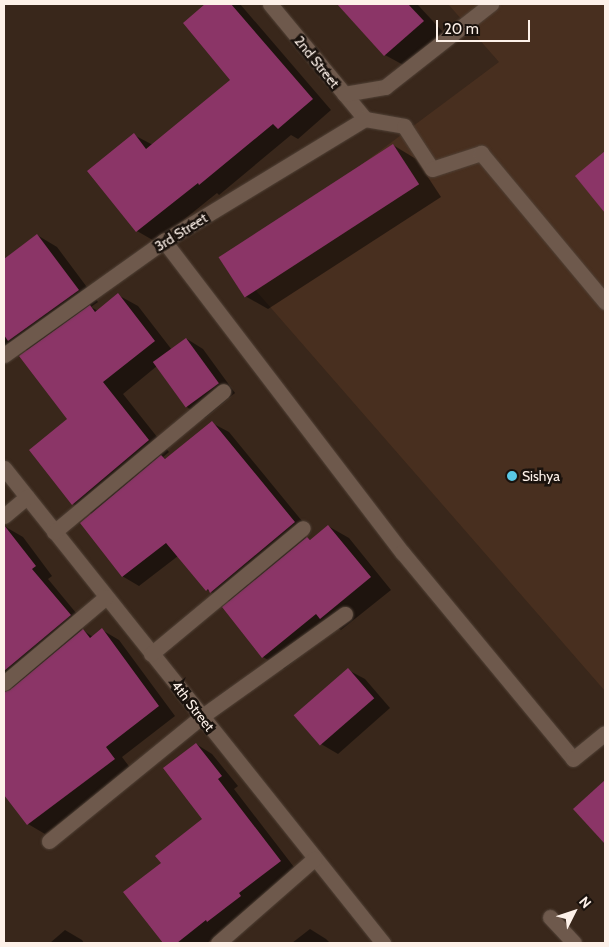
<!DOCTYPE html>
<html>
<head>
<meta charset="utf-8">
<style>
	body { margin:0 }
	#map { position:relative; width:609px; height:947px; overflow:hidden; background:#39271b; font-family:Cabin,sans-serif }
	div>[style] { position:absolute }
	.built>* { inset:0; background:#482f1f }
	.shadow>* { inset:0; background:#0007 }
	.building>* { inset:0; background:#8b3567; transform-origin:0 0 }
	.roads { filter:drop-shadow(0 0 1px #514237) drop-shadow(0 0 1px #514237) }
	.minor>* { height:15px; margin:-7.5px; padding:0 7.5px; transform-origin:7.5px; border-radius:7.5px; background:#6e594c }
	.dots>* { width:14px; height:14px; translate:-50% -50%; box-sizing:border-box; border:2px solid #1a120d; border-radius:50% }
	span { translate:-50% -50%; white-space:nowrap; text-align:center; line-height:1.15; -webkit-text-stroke:5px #1a120d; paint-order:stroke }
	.street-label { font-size:14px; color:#fdf1e9 }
	.poi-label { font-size:14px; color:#fdf1e9 }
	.left { translate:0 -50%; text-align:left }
	.frame { position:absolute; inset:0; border:5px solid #fdf1e9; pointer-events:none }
	.north { position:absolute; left:549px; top:887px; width:50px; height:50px; -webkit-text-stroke:4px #1a120d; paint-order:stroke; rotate:49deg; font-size:14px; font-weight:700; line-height:20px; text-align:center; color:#fdf1e9 }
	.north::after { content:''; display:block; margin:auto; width:18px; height:22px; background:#fdf1e9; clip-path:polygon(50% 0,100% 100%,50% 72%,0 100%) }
	.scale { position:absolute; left:436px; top:20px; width:94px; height:22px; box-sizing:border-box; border:2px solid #fdf1e9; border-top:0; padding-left:6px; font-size:15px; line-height:18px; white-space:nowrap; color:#fdf1e9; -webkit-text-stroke:4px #1a120d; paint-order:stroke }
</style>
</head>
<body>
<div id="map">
	<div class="built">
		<div style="clip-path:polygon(448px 4px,605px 4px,605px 691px,231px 262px,499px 62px)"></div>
	</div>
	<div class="shadow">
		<div style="clip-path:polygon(207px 4px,240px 4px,331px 110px,298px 139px,291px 135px,219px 195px,217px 193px,156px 242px,137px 231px,88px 171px,134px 135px,153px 145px,232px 80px,185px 23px)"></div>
		<div style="clip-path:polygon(339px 4px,417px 4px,444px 33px,407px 67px,385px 55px)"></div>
		<div style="clip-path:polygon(393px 145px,416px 159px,441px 197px,268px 309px,245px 296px)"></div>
		<div style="clip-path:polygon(605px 152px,605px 211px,576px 177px)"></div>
		<div style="clip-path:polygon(37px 235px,57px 247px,98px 302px,91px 307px,98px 311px,118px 295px,138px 306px,172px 350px,187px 339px,203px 349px,235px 393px,205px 418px,188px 408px,157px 366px,123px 394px,169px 452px,163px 457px,166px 459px,212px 423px,229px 432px,311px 532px,305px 537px,311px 540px,328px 526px,349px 538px,391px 590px,341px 630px,336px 627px,284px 669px,263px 657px,230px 602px,207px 590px,178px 556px,139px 586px,122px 576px,92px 514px,73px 504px,69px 420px,28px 351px,22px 347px,4px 361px,4px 260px)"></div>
		<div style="clip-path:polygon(4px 526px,23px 537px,52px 576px,48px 579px,86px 625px,81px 629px,93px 637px,102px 630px,119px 640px,175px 716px,122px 757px,131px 769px,45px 834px,28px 824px,4px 792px,4px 706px,12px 700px,13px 688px,4px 683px,4px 609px,9px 604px,4px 597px)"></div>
		<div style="clip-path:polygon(348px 670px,365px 679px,390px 708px,338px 754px,321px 744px,296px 716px)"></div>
		<div style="clip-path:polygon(196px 744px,212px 754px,238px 786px,234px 789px,297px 871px,257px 906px,207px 943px,165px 943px,125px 892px,163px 863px,204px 820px)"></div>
		<div style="clip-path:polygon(605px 781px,605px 842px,575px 809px)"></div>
		<div style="clip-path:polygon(310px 929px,326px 939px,330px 943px,292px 943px)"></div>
		<div style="clip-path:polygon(65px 930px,82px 940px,84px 943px,50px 943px)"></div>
	</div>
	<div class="building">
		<div style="clip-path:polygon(205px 4px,231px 4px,313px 99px,278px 129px,273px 124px,199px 185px,198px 183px,136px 232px,87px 171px,134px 133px,146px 149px,230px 80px,183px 23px)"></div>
		<div style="clip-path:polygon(337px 4px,408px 4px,424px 21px,384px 56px)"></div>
		<div style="left:393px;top:144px;width:48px;height:208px;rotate:57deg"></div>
		<div style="clip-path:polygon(605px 151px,605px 213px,575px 176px)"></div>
		<div style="clip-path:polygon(37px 234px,79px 290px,8px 341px,4px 335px,4px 259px)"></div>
		<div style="clip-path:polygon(118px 293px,155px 341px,103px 382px,149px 440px,72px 505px,29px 450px,67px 419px,19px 356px,90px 305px,95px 312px)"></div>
		<div style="left:186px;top:338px;width:56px;height:41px;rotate:54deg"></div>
		<div style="clip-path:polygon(212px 421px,295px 522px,210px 593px,208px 589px,206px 591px,166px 543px,122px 577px,80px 523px,161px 455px,165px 459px)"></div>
		<div style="clip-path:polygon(4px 525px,36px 566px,32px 569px,71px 615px,4px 671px)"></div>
		<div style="clip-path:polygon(328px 525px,371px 577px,320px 619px,316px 614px,262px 658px,222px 607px,307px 537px,310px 540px)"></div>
		<div style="clip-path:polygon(102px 628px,159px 706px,106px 747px,115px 759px,27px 825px,4px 795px,4px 692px,10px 690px,83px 629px,90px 638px)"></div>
		<div style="left:348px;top:668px;width:40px;height:72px;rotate:49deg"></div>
		<div style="clip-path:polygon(196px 743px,222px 776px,218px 779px,281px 861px,239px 893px,241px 896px,207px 922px,206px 920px,177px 943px,163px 943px,123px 892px,161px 863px,155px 856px,202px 819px,163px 768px)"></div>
		<div style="clip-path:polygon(605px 780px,605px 844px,573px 809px)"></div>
	</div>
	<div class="roads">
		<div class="minor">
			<div style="left:270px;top:4px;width:149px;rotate:50.4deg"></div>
			<div style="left:344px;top:94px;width:42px;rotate:-9.7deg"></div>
			<div style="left:385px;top:87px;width:135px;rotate:-38.1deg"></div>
			<div style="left:365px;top:119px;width:40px;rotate:10deg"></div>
			<div style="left:404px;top:126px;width:51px;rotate:56.9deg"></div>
			<div style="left:432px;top:169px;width:52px;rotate:-18.1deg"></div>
			<div style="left:481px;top:153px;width:194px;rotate:50.2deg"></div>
			<div style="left:164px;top:241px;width:392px;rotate:52.6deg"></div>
			<div style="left:402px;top:552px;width:268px;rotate:50.4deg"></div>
			<div style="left:573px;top:759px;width:41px;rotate:-39.1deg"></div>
			<div style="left:4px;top:355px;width:196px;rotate:-35.5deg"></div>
			<div style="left:164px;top:241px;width:235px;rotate:-31.3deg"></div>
			<div style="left:4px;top:468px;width:608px;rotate:51.41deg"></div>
			<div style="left:4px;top:516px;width:30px;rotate:-40deg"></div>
			<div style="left:54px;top:532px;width:220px;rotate:-39.8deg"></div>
			<div style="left:151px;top:654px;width:197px;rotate:-39.7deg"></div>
			<div style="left:4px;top:683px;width:133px;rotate:-40.1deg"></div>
			<div style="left:49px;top:841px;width:196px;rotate:-39.2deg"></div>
			<div style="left:201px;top:717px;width:177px;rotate:-35.6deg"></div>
			<div style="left:550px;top:917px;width:35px;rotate:47deg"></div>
			<div style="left:218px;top:943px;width:128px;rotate:-41.2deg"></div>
		</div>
	</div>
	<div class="dots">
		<div style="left:512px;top:476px;background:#5ac8e5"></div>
	</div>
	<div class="street-label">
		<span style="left:317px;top:62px;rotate:51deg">2nd Street</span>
		<span style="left:181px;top:232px;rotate:-32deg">3rd Street</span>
		<span style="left:193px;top:706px;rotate:52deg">4th Street</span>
	</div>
	<div class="poi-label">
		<span class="left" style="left:522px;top:476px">Sishya</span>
	</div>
	<div class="frame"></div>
	<div class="north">N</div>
	<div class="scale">20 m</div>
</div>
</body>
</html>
